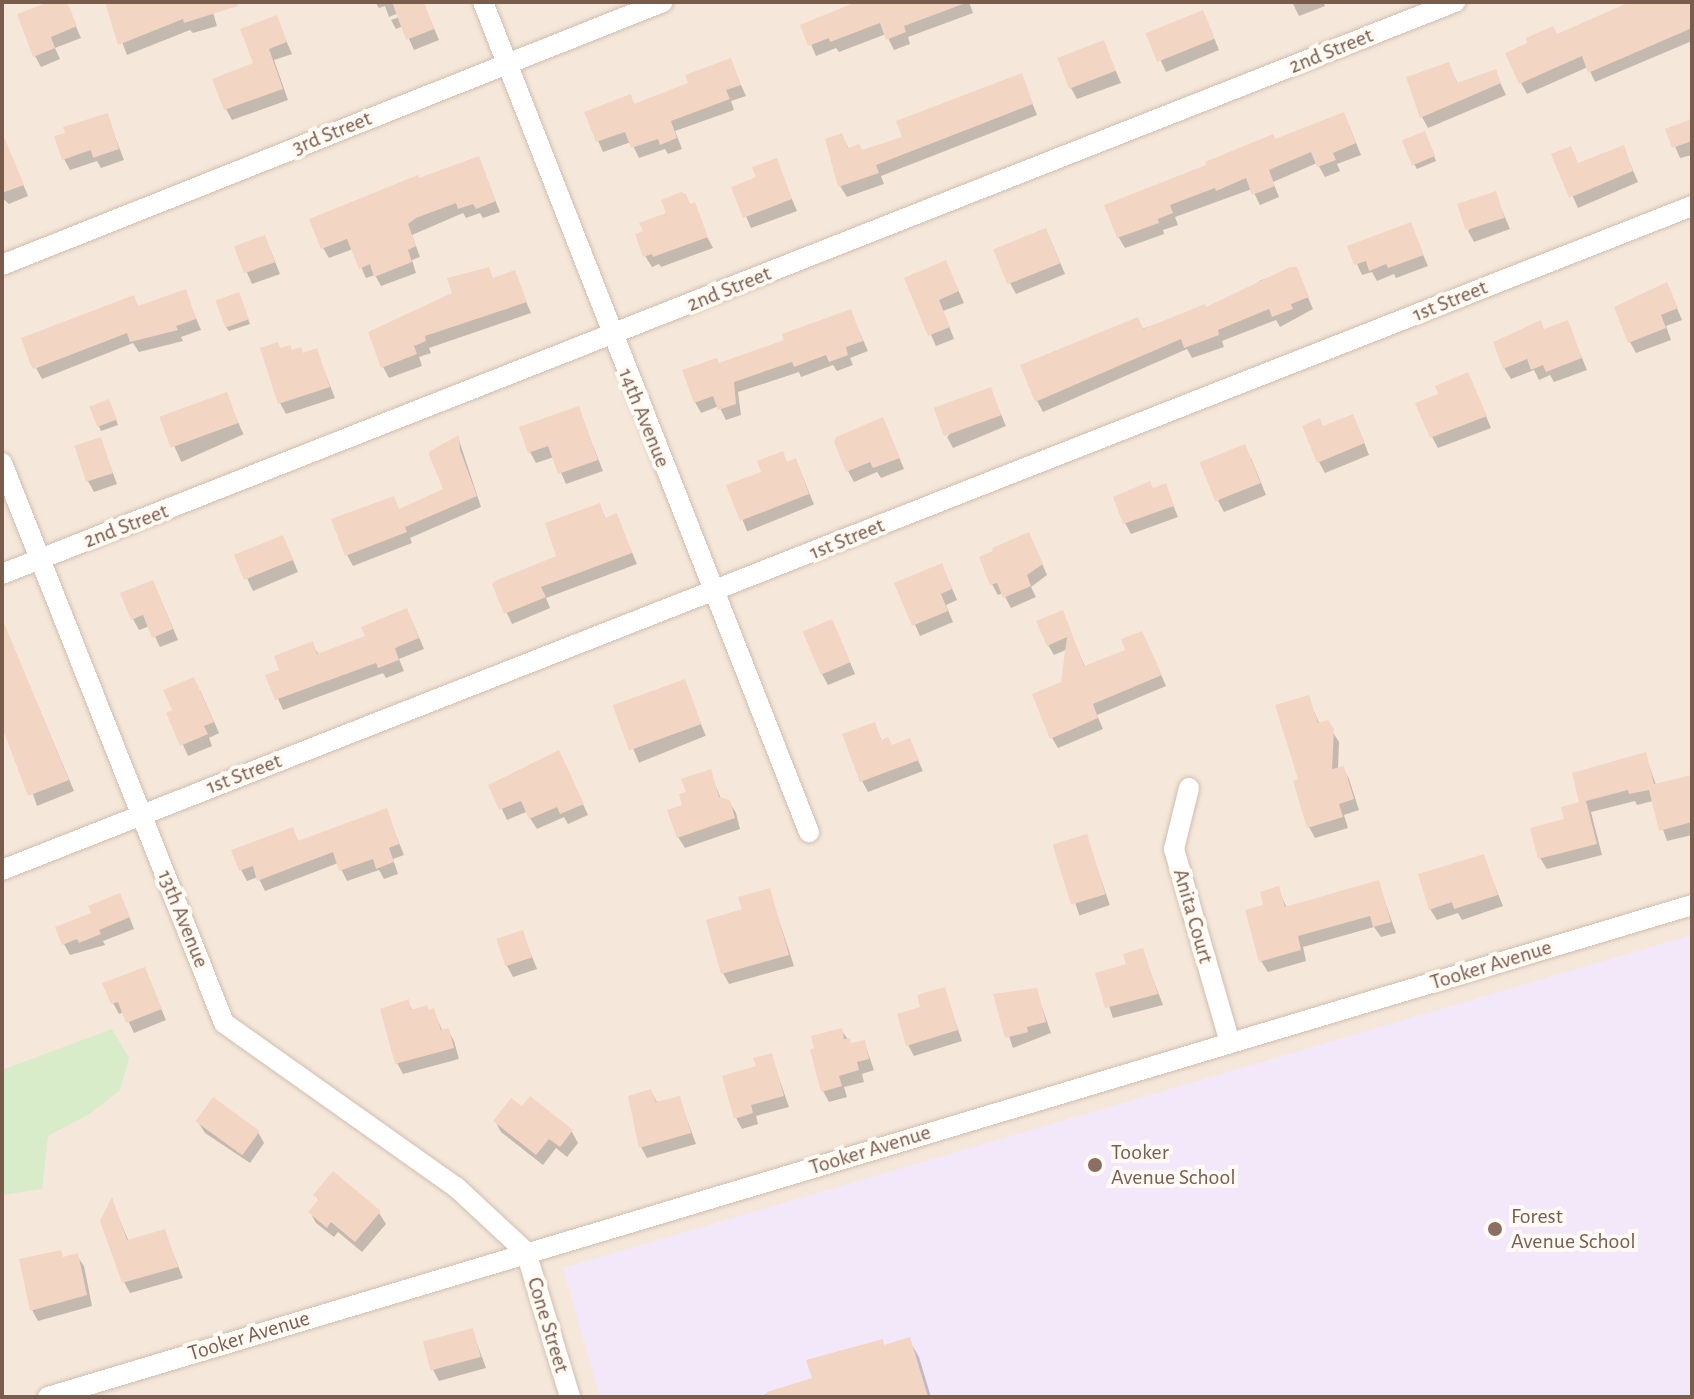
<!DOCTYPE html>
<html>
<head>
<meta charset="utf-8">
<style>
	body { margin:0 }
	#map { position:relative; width:1694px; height:1399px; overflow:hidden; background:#fdf6ec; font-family:"Alegreya Sans",sans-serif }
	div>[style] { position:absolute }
	.residential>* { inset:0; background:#f5e8da; transform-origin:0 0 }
	.education>* { inset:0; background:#f3e8fa }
	.green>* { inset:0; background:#d8ecc9 }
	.shadow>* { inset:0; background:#0003; transform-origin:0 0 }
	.building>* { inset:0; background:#f3d5c3; transform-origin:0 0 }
	.roads { filter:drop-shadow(0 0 2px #d1beb0) drop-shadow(0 0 2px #d1beb0) }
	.street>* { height:20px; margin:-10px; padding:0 10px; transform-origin:10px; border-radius:10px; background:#fff }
	.dots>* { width:22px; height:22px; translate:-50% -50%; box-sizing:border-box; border:4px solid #fffaf3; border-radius:50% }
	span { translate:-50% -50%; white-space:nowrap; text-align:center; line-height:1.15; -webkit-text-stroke:8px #fffaf3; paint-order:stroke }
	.street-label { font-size:22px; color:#7a5c4d }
	.education-label { font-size:22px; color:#785e54 }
	.left { translate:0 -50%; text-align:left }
	.frame { position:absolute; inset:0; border:4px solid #7a5c4d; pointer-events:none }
</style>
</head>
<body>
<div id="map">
	<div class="residential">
		<div style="left:2px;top:2px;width:1690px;height:1395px"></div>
	</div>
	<div class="education">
		<div style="clip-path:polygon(1692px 935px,1692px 1397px,600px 1397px,563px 1268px)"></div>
	</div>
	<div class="green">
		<div style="clip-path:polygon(112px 1029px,129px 1058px,120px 1090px,91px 1113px,48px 1136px,42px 1189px,2px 1195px,2px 1070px)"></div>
	</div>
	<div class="shadow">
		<div style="clip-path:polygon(54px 2px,65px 2px,81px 38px,55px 48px,60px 59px,41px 67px,35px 56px)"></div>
		<div style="clip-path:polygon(107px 2px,214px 2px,210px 3px,217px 26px,193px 33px,190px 30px,127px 55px)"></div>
		<div style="clip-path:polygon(375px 2px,424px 5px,439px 40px,414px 50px,403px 26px,396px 29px,391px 20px,407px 14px,406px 10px,389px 17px,385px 6px,379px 8px)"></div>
		<div style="clip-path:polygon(862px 2px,969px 2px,973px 13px,908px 37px,910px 44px,894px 50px,886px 34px,839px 52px,836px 48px,816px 56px,803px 26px)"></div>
		<div style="clip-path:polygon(1292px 2px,1323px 2px,1325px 6px,1299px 16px)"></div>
		<div style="clip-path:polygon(1642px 2px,1692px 2px,1692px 41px,1595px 82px,1588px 67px,1527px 94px,1521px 83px,1556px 36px)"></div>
		<div style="clip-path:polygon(276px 17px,292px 54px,274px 60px,288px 100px,232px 120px,226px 109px,256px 65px)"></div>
		<div style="clip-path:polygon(1208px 23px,1219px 50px,1166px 72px,1148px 33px)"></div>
		<div style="clip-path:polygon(1103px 42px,1121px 83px,1077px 99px,1071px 88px)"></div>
		<div style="clip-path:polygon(730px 61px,746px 96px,731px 101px,734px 110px,675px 131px,682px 149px,668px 154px,665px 149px,639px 158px,631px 142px,603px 152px,586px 113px,630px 97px,635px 105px,691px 85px)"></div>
		<div style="clip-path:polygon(1448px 64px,1458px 84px,1495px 72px,1506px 95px,1428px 128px,1422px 117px)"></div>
		<div style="clip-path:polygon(1021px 75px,1037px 115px,881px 176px,884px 184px,847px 197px,840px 186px,842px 136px,849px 149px,862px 152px,905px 138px)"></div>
		<div style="clip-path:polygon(107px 116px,124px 160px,101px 168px,97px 161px,70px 170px,64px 159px,67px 134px)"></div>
		<div style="clip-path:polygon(1692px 119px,1692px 155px,1680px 158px,1668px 130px)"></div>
		<div style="clip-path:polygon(1349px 125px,1361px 155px,1337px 164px,1340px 171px,1325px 177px,1317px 163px,1273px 182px,1279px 197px,1260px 205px,1252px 189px,1175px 217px,1178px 225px,1163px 230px,1164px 234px,1125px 248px,1119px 238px,1107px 206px,1275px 141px)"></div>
		<div style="clip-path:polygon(1427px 138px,1436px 161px,1417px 169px,1414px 164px)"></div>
		<div style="clip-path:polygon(1623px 147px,1638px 182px,1578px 208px,1554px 155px,1578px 165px)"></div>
		<div style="clip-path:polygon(10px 153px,28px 196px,9px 204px,2px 198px,2px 156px)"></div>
		<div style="clip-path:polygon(478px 158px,500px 212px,483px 218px,480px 213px,466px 218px,463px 213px,412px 235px,420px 257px,412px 260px,416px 273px,381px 286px,375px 275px,366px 278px,353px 249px,329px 258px,323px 248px,419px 180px)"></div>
		<div style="clip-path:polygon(776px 161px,797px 211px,751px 228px,734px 188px,759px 178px)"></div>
		<div style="clip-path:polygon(1495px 194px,1510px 229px,1474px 242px,1468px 231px)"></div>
		<div style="clip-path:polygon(685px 195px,713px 248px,661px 267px,659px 264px,652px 267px,645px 256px,668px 214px)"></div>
		<div style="clip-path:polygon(1410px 225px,1428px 266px,1396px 278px,1394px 274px,1377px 281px,1372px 272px,1362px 275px,1349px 247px)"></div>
		<div style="clip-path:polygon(1051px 241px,1065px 274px,1016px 294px,1010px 283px)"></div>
		<div style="clip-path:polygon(236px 248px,270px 249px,280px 274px,252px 284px)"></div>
		<div style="clip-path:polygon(488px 269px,494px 280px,514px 273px,531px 313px,429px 348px,431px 353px,419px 357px,422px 366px,389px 378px,383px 367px,455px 294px)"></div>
		<div style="clip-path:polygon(1296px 269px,1313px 309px,1280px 327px,1276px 320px,1222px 341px,1224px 347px,1192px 358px,1187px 349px,1043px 412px,1037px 401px,1022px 366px,1206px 309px,1261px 286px,1259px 281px)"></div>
		<div style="clip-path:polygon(951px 274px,964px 303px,943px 311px,954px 339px,936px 346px,906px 279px)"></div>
		<div style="clip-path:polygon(1667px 285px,1682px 320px,1666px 326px,1671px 340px,1636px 353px,1630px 342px)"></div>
		<div style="clip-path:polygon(185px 292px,201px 330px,181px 337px,183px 341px,139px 352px,133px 343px,42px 379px,36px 368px,133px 297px,139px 308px)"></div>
		<div style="clip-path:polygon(241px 299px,250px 324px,229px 331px,226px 327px)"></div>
		<div style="clip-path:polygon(850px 311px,868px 351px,850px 358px,853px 365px,837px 371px,833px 365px,801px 377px,799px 372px,738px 392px,741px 415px,726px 420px,719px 406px,701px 413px,695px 402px,719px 365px,787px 341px)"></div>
		<div style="clip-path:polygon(1567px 322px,1587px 370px,1554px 382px,1550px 375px,1539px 380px,1534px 370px,1511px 379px,1504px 368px,1540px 323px,1545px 331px)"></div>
		<div style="clip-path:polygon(281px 350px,303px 355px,316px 350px,335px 398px,286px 414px,280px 403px)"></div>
		<div style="clip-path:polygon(1473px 385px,1491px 428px,1438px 448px,1432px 437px)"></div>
		<div style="clip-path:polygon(990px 389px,1006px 426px,953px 448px,947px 437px)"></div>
		<div style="left:226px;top:395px;width:43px;height:68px;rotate:66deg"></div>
		<div style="clip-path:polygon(111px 406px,118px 425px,101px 431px,91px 408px)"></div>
		<div style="clip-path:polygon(578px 408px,603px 471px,566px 484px,554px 457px,536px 463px,530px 452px)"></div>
		<div style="clip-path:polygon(1358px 427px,1369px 455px,1325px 473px,1319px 462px,1323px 428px)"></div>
		<div style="clip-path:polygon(888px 431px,904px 469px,881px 478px,877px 472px,854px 482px,848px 471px)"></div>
		<div style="clip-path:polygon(458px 437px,481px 507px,410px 538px,412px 543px,353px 566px,347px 555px,400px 511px,446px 490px)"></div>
		<div style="clip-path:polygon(100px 439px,117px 484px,94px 492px,88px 481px)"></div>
		<div style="clip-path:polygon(1251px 458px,1266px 495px,1224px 512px,1218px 501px)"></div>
		<div style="left:796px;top:460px;width:48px;height:72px;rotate:68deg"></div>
		<div style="clip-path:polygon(1165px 485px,1178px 517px,1131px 534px,1125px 523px,1153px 490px)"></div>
		<div style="clip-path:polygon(599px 505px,606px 519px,616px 516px,637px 564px,546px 598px,550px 608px,512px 624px,494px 585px,559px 557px)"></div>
		<div style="clip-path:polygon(1034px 545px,1047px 575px,1031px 587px,1036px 597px,1011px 608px,1003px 593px,998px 595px,992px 584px)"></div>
		<div style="clip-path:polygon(288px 548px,298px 572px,253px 591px,237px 557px)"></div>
		<div style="clip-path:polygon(947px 577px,957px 600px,946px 605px,953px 622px,920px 636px,897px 584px)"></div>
		<div style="clip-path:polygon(158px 593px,178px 640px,160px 647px,150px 626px,139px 630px,133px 619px)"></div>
		<div style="clip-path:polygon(1062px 613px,1085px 667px,1147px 643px,1166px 686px,1097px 715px,1103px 729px,1058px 748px,1052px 738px,1068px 649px,1054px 655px,1048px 645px)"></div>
		<div style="clip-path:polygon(412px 621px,424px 649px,399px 659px,404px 671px,386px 678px,383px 673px,283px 710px,268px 676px,281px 671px,312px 644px,319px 655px)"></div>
		<div style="clip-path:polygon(837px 632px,855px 674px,828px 685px,822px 674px)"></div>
		<div style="clip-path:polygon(14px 649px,74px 791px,37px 806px,2px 704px,2px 654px)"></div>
		<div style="left:684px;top:682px;width:58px;height:72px;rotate:68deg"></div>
		<div style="clip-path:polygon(200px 690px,219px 733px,209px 738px,212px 746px,188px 756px,169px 714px)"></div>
		<div style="clip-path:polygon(1308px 698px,1320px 725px,1327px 723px,1339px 742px,1338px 770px,1343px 768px,1349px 779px,1359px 810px,1344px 815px,1348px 828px,1315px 838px,1309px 827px,1300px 781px)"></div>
		<div style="clip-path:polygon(874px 725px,882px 741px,892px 747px,909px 741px,923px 771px,868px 792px,862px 781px)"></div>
		<div style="clip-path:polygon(1645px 754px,1656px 785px,1692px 777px,1692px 835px,1667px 841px,1653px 801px,1637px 805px,1635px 801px,1591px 812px,1602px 855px,1547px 869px,1540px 858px,1566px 821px,1581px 804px)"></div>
		<div style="clip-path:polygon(564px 763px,588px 815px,568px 824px,564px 817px,537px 829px,526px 812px,507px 820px,491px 786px)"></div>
		<div style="clip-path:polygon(710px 772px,721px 799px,729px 801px,736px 813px,740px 829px,685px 848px,678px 837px,688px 793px)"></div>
		<div style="clip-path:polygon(386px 811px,404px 855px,393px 859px,398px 874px,384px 879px,379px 870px,347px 881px,338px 863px,265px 891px,258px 877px,247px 881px,241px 870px,292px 829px,299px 843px)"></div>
		<div style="left:1086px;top:836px;width:73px;height:32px;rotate:71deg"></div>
		<div style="clip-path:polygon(1483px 857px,1503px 906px,1462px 920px,1458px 913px,1437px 920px,1430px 909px)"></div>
		<div style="clip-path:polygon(1378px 882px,1396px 933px,1381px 937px,1374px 927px,1303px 947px,1306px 961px,1268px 972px,1261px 961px,1266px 906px,1278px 889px,1287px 908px)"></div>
		<div style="clip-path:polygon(769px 890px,794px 966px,729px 984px,723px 973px,744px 911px)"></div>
		<div style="clip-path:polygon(125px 906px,134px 929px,103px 941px,105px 945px,70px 955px,64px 944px)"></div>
		<div style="clip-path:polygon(522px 932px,537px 969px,513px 977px,507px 966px)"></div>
		<div style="clip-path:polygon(1142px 951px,1163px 1005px,1113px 1018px,1098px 974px,1129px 966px)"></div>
		<div style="clip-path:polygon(144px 969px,166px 1020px,134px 1033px,124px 1012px,119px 1014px,113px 1003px)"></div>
		<div style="clip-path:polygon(944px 989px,962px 1041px,914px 1056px,908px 1045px,923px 1008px)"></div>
		<div style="clip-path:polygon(1036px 990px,1051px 1033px,1013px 1048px,995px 996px)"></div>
		<div style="clip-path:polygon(408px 1002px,413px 1012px,433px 1010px,443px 1032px,448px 1030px,454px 1041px,459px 1059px,403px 1074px,397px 1063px)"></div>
		<div style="clip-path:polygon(841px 1030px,852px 1045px,864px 1042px,874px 1070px,862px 1074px,864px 1082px,844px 1087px,847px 1097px,829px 1102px,823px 1091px,817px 1050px)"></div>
		<div style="clip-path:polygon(771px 1055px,789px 1107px,756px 1116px,758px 1124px,742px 1129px,736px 1118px,758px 1067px)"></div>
		<div style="clip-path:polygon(651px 1091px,657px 1102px,679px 1098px,696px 1144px,647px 1158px,641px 1147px)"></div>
		<div style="clip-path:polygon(530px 1099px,572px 1132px,578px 1143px,567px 1157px,556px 1148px,543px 1165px,501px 1132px,495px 1121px,522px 1109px)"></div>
		<div style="clip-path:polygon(198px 1122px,258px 1132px,264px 1143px,250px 1163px,205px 1133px)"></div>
		<div style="clip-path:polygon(316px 1195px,379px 1213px,386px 1224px,362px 1252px,338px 1232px,334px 1237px,316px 1223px,310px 1212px,319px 1201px)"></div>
		<div style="clip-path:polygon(112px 1202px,129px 1242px,164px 1231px,183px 1278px,130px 1293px,124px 1282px)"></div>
		<div style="clip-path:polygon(77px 1256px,84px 1266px,92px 1306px,38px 1321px,32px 1310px,64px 1258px)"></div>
		<div style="clip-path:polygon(472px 1330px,486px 1368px,439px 1381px,433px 1370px)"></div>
		<div style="clip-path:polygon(909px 1340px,919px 1357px,931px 1397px,757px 1397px,815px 1380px,882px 1341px,885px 1347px)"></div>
	</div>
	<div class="building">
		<div style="clip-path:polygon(49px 2px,67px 2px,77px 26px,51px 37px,55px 48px,33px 57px,17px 14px)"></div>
		<div style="clip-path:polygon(105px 2px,237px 2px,238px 6px,184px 23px,183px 19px,118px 45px)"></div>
		<div style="clip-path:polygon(392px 2px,424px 2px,434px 29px,406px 40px)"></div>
		<div style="clip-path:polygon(856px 2px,963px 2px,963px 4px,904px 26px,906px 32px,886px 40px,880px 23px,830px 42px,829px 38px,808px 46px,800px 25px)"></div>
		<div style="clip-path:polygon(1630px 2px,1692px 2px,1692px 28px,1588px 73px,1582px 56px,1519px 84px,1505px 53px,1527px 43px,1526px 38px,1553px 26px,1557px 34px)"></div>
		<div style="left:1203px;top:10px;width:31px;height:62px;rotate:68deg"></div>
		<div style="clip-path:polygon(277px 15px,287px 42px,269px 49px,283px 89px,224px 110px,212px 79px,253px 63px,240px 29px)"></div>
		<div style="left:1104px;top:40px;width:33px;height:50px;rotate:69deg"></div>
		<div style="clip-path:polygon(731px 58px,741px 85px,726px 90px,730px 99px,671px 121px,677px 138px,660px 145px,658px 139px,631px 148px,625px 132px,596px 142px,584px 112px,631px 94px,634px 104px,688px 83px,685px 75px)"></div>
		<div style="clip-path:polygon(1449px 62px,1457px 83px,1496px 69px,1501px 83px,1420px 118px,1406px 77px)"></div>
		<div style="clip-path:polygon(1022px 73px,1033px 104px,876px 165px,879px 173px,838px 187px,825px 139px,842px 133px,848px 148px,859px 144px,862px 150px,902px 137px,896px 121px)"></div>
		<div style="clip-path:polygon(1344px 112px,1356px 143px,1333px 153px,1336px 160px,1317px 167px,1311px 152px,1269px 170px,1275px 186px,1252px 195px,1246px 178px,1216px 191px,1215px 188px,1170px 205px,1173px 213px,1158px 219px,1159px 223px,1117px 238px,1104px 205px,1206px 165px,1205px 162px,1273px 134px,1275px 139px)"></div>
		<div style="clip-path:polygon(108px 113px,119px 149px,93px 158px,91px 150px,62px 160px,54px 136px,65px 133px,63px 127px)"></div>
		<div style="clip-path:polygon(1692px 119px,1692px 141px,1672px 148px,1665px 129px)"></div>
		<div style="left:1425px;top:131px;width:27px;height:25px;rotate:68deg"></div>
		<div style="clip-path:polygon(2px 132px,24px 185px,2px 193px)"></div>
		<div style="clip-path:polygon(1624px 145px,1633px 171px,1569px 198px,1551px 154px,1571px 146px,1578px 163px)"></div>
		<div style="clip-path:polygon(479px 156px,496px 201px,476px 209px,473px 204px,458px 209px,456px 203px,416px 218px,408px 224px,416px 246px,408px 250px,412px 262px,374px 277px,370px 264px,359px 269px,347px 239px,321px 249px,309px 219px,418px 175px,419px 178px)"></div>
		<div style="clip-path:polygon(777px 158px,792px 199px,743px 218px,731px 187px,756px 177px,752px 167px)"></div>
		<div style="left:1496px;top:191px;width:28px;height:41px;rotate:72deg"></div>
		<div style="clip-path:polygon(681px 192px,686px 194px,690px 204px,695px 202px,708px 237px,653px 257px,652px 254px,643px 257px,635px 234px,643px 231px,639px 223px,666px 213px,661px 200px)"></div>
		<div style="clip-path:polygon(1411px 222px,1424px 255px,1388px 268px,1386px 264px,1369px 271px,1366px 261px,1354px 265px,1347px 246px)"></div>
		<div style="left:1046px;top:228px;width:38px;height:57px;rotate:68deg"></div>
		<div style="left:265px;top:235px;width:29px;height:33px;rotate:70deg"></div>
		<div style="clip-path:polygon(946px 260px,959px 291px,939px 300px,950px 327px,928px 336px,904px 278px)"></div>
		<div style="clip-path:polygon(489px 267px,493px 278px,515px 270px,527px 302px,425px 336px,426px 341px,414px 346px,417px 354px,381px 368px,368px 332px,452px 293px,447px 278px)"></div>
		<div style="clip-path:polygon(1290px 267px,1297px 267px,1309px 297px,1291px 304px,1293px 309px,1272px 317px,1269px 309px,1218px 330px,1219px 335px,1184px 348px,1181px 339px,1035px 402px,1020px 365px,1138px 317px,1143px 329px,1205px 304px,1206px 307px)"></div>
		<div style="clip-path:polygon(1667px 282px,1678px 308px,1661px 315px,1666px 328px,1628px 343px,1614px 307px)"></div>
		<div style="clip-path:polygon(186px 289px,196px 319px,176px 326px,178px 330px,130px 342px,127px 333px,34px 369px,31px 366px,21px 338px,134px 295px,138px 306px)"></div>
		<div style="left:239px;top:292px;width:29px;height:25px;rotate:70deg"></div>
		<div style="clip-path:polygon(851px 309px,863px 341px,846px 347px,848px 355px,829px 362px,826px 355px,794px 367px,792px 362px,734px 382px,736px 404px,718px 410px,713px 396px,694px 403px,682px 370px,717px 358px,719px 363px,784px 340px,782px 334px)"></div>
		<div style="clip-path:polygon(1541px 320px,1544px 329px,1568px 320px,1582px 358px,1546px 372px,1543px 365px,1531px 370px,1527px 359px,1503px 369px,1493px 342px)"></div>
		<div style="clip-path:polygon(278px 342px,280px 348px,290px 345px,292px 350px,301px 347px,303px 353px,317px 348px,330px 387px,278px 404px,260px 348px)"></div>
		<div style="clip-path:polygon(1468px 372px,1487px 416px,1430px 438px,1415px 403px,1438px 394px,1435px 386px)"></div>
		<div style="left:991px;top:387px;width:30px;height:61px;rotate:70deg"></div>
		<div style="left:227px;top:392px;width:33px;height:72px;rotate:70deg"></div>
		<div style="left:109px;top:399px;width:22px;height:21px;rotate:69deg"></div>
		<div style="clip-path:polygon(579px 406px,598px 460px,558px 474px,548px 446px,528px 453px,519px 427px)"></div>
		<div style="clip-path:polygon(1353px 414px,1365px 443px,1317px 463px,1302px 426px,1320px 418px,1323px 426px)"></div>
		<div style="clip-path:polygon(883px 417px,900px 458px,873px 468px,870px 462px,846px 472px,834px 442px,836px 437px)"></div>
		<div style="clip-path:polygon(459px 435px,460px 450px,477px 496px,405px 527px,407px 532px,345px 556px,331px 519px,394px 496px,399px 509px,443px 489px,429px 455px,430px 451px)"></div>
		<div style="left:101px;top:437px;width:38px;height:28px;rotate:72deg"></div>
		<div style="left:1245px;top:444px;width:42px;height:49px;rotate:68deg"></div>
		<div style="clip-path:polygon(783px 451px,787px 462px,796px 458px,809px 494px,740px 521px,726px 485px,761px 472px,757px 461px)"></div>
		<div style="clip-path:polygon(1150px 481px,1153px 488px,1166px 483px,1174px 506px,1123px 524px,1113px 497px)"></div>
		<div style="clip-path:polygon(600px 503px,605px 518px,617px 513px,632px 553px,541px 587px,546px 597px,504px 614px,492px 584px,495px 581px,556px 556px,545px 523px)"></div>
		<div style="clip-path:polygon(1029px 532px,1043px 564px,1027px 575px,1031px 586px,1003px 598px,997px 583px,990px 585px,979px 557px,993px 551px,992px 548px)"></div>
		<div style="left:283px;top:535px;width:27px;height:53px;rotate:68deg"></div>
		<div style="clip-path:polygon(942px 563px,952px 589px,941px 594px,948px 611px,912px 626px,894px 583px)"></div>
		<div style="clip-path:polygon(153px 580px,173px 629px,152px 638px,143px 615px,131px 620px,120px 593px)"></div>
		<div style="clip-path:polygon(407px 608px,419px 638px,395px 648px,399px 660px,378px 668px,376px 663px,275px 700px,265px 675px,279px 670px,274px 656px,313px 641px,317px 654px,365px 636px,361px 627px)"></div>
		<div style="clip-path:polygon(1063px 610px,1084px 666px,1125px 650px,1121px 639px,1142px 631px,1162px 675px,1093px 704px,1098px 718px,1050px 739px,1032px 694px,1061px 682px,1067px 637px,1047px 646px,1036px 621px)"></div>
		<div style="clip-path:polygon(2px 618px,69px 780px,28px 796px,2px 727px)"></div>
		<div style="left:832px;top:619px;width:47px;height:32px;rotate:67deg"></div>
		<div style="clip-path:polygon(194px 677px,214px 722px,204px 726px,208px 734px,180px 746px,166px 713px,172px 710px,163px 690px)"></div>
		<div style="left:685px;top:679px;width:48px;height:77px;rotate:70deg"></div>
		<div style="clip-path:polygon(1309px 695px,1318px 723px,1328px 720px,1334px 729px,1332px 769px,1344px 766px,1354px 799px,1339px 804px,1343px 817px,1307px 828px,1293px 781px,1298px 779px,1275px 705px)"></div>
		<div style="clip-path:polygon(875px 722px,881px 740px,888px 737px,892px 745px,910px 738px,919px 760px,860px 782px,842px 734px)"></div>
		<div style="clip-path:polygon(559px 750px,584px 804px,560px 814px,557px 807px,529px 819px,521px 801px,499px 810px,488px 785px)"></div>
		<div style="clip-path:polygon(1646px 752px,1654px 784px,1692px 775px,1692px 822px,1659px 831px,1649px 790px,1629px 794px,1628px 790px,1586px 801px,1597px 844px,1538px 859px,1530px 828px,1564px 819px,1561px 807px,1579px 802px,1572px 773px)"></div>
		<div style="clip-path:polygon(711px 769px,719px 797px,730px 800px,735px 818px,677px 838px,667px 810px,682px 805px,679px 794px,686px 792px,681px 779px)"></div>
		<div style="clip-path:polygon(387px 808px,399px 844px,389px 848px,394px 862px,376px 869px,373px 859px,339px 871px,333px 852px,257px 881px,253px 866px,239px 871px,231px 850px,293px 827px,298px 841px)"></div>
		<div style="left:1087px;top:834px;width:63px;height:36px;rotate:73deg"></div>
		<div style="clip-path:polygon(1484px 854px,1498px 895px,1454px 909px,1452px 902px,1429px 910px,1418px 874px)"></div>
		<div style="clip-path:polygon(1379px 880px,1391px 922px,1373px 927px,1370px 916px,1298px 936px,1301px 950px,1259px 962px,1245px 910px,1263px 905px,1260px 892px,1279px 886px,1285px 907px)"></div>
		<div style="clip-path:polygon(770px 888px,789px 955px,721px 974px,706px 920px,742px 909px,738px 897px)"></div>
		<div style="clip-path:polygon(120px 893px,130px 917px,99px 930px,101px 934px,79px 943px,77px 939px,62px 945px,55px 927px,91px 913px,88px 906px)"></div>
		<div style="left:523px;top:930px;width:29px;height:28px;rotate:72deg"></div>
		<div style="clip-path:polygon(1143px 948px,1158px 994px,1105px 1008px,1095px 973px,1126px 964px,1123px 954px)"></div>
		<div style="clip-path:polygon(145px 967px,162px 1009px,126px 1023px,118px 1002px,111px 1004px,102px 983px)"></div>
		<div style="clip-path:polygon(945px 987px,958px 1030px,906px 1046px,897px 1014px,920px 1007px,917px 995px)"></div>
		<div style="clip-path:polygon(1037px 988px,1046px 1022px,1027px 1027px,1028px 1032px,1005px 1038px,993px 994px)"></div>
		<div style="clip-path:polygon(409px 999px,411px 1010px,427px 1005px,429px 1010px,434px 1008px,441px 1030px,449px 1028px,454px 1048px,395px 1064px,380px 1009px)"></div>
		<div style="clip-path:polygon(842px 1028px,844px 1039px,850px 1038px,851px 1043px,865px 1040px,869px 1059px,857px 1062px,859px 1070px,839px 1076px,842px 1086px,821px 1092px,810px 1050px,814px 1048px,811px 1036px)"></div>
		<div style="clip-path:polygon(772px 1053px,784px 1096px,751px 1105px,753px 1113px,734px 1119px,722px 1076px,756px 1066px,753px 1058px)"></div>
		<div style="clip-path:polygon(651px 1089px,656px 1102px,680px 1096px,691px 1133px,639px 1148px,628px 1096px)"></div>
		<div style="clip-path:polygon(530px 1096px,573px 1130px,560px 1147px,549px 1139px,536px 1155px,493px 1121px,511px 1098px,522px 1106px)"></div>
		<div style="left:213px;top:1097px;width:58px;height:30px;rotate:36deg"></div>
		<div style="clip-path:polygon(333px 1171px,381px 1211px,355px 1242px,331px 1222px,327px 1228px,308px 1212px,319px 1199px,313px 1195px)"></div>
		<div style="clip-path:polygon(112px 1197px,127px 1240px,165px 1229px,178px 1267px,122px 1283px,100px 1221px)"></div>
		<div style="clip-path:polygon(61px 1250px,63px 1257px,78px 1253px,87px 1295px,30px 1311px,19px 1259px)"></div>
		<div style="left:473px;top:1328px;width:30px;height:52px;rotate:75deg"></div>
		<div style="clip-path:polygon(910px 1337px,928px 1397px,767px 1397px,767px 1392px,812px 1378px,806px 1360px,883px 1339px,884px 1345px)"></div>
	</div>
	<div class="roads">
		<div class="street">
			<div style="left:483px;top:2px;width:892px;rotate:68.56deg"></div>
			<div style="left:2px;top:265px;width:711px;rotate:-21.7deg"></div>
			<div style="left:2px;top:463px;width:602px;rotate:68.38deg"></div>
			<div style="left:224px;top:1023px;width:284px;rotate:35.3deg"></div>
			<div style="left:456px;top:1187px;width:96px;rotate:42.9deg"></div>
			<div style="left:526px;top:1252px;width:152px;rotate:73.1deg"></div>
			<div style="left:2px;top:574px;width:1562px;rotate:-21.49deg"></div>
			<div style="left:1189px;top:788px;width:63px;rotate:103.8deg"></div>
			<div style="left:1174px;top:849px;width:202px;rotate:73.9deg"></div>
			<div style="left:2px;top:870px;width:1816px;rotate:-21.45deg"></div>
			<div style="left:48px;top:1397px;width:1716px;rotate:-16.66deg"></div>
		</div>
	</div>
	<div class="dots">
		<div style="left:1095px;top:1165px;background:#8d6e63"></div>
		<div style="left:1495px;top:1229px;background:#8d6e63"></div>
	</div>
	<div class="street-label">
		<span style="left:1331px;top:51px;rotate:-22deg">2nd Street</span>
		<span style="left:332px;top:133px;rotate:-22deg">3rd Street</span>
		<span style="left:729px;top:289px;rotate:-22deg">2nd Street</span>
		<span style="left:1450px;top:301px;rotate:-22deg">1st Street</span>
		<span style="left:644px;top:418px;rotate:68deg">14th Avenue</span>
		<span style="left:126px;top:526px;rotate:-21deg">2nd Street</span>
		<span style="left:847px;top:539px;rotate:-22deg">1st Street</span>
		<span style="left:244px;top:774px;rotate:-21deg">1st Street</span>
		<span style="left:1193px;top:916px;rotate:74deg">Anita Court</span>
		<span style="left:183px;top:919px;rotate:68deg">13th Avenue</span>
		<span style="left:1491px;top:965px;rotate:-17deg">Tooker Avenue</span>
		<span style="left:870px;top:1150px;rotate:-17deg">Tooker Avenue</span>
		<span style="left:548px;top:1325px;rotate:73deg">Cone Street</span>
		<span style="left:249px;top:1336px;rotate:-17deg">Tooker Avenue</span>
	</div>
	<div class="education-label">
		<span class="left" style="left:1111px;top:1165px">Tooker<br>Avenue School</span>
		<span class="left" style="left:1511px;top:1229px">Forest<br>Avenue School</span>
	</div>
	<div class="frame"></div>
</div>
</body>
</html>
